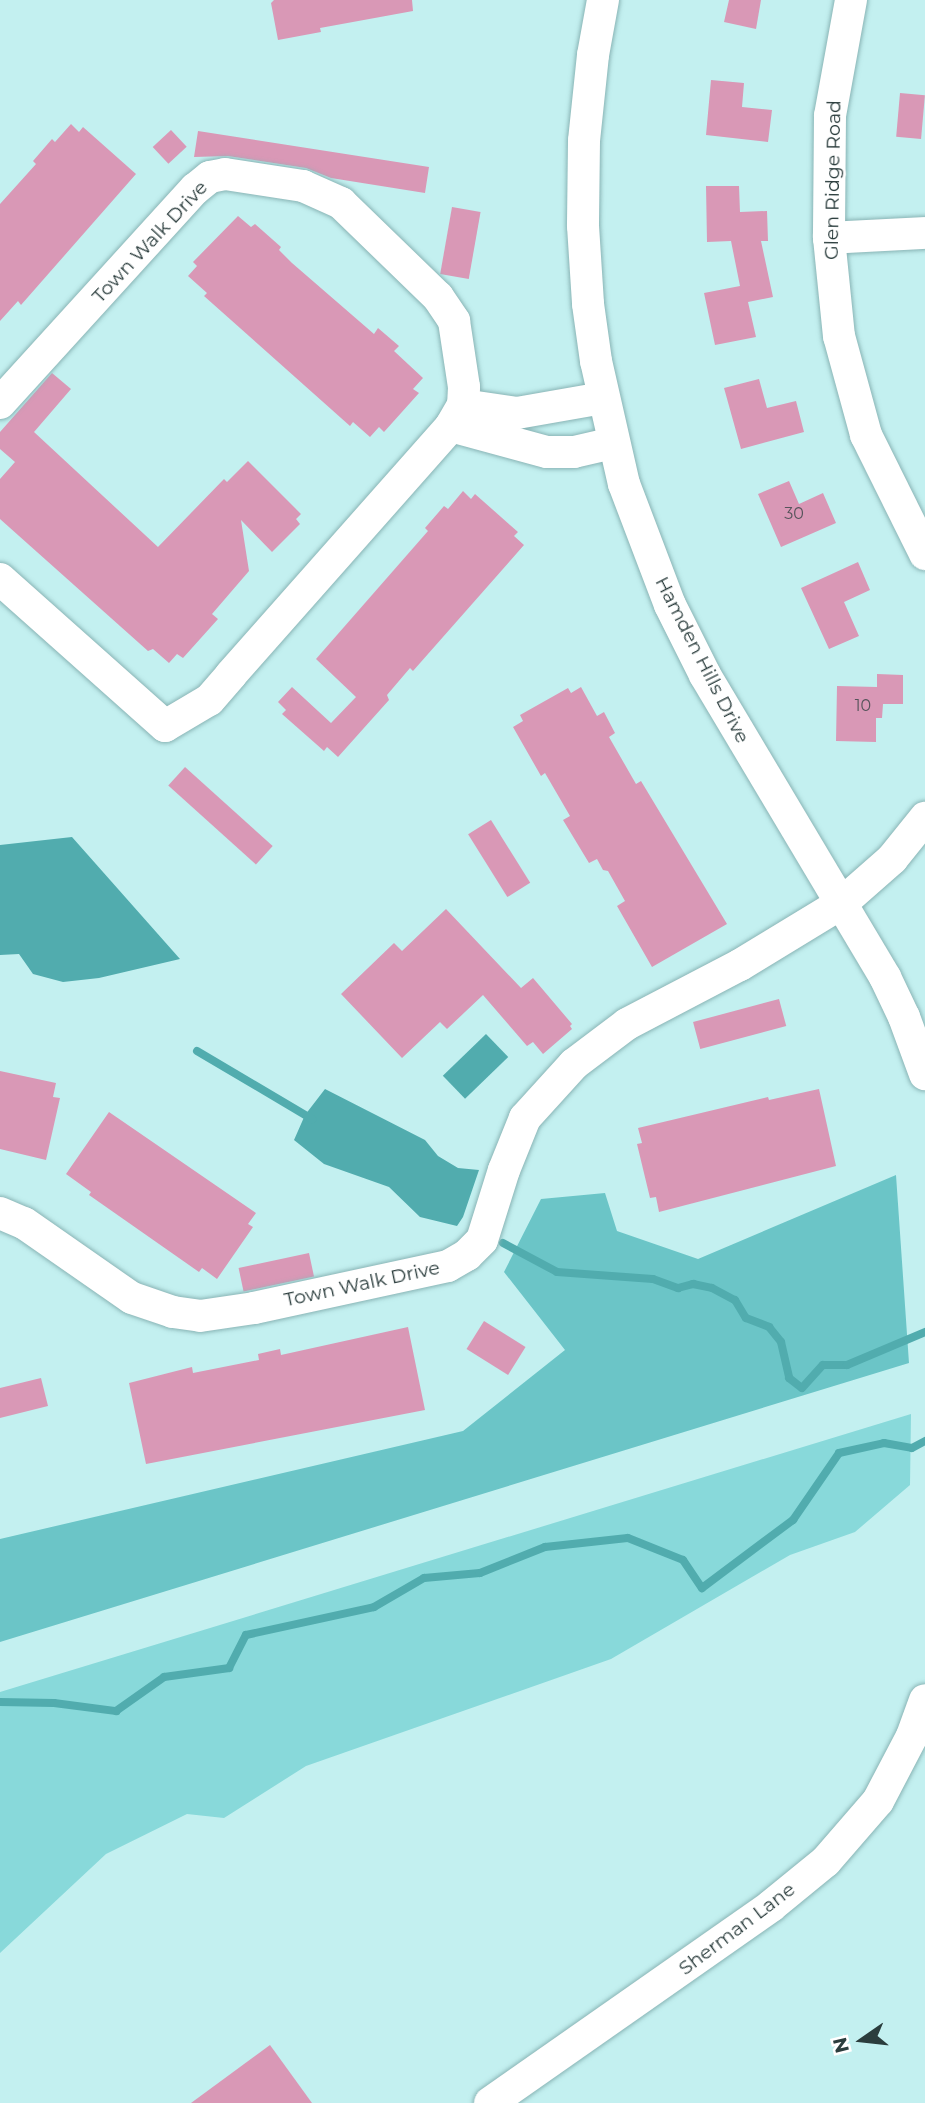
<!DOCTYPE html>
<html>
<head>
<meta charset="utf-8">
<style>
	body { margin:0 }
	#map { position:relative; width:925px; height:2103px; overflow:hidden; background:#c3f0f0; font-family:Montserrat,sans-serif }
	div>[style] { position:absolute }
	.green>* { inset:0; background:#88d9da }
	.forest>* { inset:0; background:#6bc5c7 }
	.water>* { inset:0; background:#51acae; transform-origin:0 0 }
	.stream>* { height:8px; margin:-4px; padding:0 4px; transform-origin:4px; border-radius:4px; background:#51acae }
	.building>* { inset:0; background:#d998b6; transform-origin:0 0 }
	.roads { filter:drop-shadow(0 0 2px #89b4b5) drop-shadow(0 0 2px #89b4b5) }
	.minor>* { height:32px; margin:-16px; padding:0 16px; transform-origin:16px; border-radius:16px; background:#fff }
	span { translate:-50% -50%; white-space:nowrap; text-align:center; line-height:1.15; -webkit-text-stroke:5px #fff; paint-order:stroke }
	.number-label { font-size:16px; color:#56545b }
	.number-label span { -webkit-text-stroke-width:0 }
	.street-label { font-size:19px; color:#2b3d3d }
	.north { position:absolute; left:827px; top:2005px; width:70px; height:70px; -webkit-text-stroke:5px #fff; paint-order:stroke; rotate:256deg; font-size:19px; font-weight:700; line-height:28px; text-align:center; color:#2b3d3d }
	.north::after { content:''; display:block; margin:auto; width:24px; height:32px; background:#2b3d3d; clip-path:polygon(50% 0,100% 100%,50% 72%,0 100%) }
</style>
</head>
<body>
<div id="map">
	<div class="green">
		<div style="clip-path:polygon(911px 1414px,910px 1485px,855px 1532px,790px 1555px,611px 1659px,306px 1766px,224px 1818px,187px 1814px,106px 1854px,0 1953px,0 1692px)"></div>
	</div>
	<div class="forest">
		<div style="clip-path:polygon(896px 1175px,909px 1363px,0 1642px,0 1539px,463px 1431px,565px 1350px,504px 1272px,541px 1199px,605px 1193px,617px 1231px,698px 1259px)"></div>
	</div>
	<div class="water">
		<div style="clip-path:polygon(72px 837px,180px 959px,99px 978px,63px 982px,33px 974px,19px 954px,0 955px,0 845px)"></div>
		<div style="left:486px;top:1034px;width:32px;height:60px;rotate:46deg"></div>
		<div style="clip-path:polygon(325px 1089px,425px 1140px,438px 1156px,458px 1168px,479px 1170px,463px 1217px,457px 1226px,420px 1217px,389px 1187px,324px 1164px,294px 1140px,305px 1115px)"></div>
	</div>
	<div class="stream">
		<div style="left:197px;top:1051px;width:134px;rotate:30.6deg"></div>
		<div style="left:503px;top:1243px;width:61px;rotate:28.2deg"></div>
		<div style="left:557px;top:1272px;width:96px;rotate:4.2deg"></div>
		<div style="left:653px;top:1279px;width:27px;rotate:20deg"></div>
		<div style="left:678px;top:1288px;width:16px;rotate:-15deg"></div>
		<div style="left:693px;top:1284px;width:19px;rotate:12deg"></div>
		<div style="left:712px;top:1288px;width:26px;rotate:28deg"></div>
		<div style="left:735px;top:1300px;width:21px;rotate:59deg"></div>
		<div style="left:746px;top:1318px;width:25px;rotate:21deg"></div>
		<div style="left:769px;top:1327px;width:19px;rotate:51deg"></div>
		<div style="left:781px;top:1342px;width:37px;rotate:77deg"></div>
		<div style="left:789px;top:1378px;width:16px;rotate:38deg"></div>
		<div style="left:802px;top:1388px;width:31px;rotate:-48deg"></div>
		<div style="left:823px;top:1365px;width:24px"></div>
		<div style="left:847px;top:1365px;width:85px;rotate:-22.9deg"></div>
		<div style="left:0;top:1702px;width:54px;rotate:1.1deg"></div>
		<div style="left:54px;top:1703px;width:63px;rotate:7.4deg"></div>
		<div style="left:116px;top:1711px;width:59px;rotate:-35.3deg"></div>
		<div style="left:164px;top:1677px;width:66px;rotate:-7.9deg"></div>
		<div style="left:229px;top:1668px;width:37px;rotate:-63deg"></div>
		<div style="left:246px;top:1635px;width:131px;rotate:-12.3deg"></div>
		<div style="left:374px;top:1607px;width:58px;rotate:-30.1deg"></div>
		<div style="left:424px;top:1578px;width:56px;rotate:-5.1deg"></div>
		<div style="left:480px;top:1573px;width:70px;rotate:-21.8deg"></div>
		<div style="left:545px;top:1547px;width:83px;rotate:-6.2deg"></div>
		<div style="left:628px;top:1538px;width:59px;rotate:21.8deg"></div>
		<div style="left:683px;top:1560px;width:34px;rotate:56deg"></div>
		<div style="left:702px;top:1588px;width:114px;rotate:-36.8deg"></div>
		<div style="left:793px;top:1520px;width:81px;rotate:-55.5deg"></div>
		<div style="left:839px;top:1453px;width:46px;rotate:-12.5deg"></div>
		<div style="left:884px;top:1443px;width:28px;rotate:10deg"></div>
		<div style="left:912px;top:1448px;width:15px;rotate:-28deg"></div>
	</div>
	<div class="building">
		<div style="clip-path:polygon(274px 0,412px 0,413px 11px,320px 28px,321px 32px,278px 40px,271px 3px)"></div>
		<div style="clip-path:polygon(729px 0,761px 0,756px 29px,724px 22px)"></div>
		<div style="clip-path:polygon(711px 80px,744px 83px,742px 107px,772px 110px,768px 142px,706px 135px)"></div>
		<div style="left:900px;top:93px;width:25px;height:44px;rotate:5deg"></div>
		<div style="clip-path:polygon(71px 124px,79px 132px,83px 127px,136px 174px,21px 305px,18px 301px,0 321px,0 204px,36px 164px,33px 161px,52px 139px,55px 142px)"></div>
		<div style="left:171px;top:130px;width:23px;height:25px;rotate:47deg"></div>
		<div style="clip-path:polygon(198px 131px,429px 167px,425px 193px,331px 178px,306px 168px,228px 156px,194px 157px)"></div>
		<div style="clip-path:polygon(706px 186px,739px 186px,740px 212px,767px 211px,768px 241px,761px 241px,773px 297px,748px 302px,756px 337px,715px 345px,704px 293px,740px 286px,731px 241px,707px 242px)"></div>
		<div style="left:452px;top:207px;width:29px;height:68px;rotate:10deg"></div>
		<div style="clip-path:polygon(238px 216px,251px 227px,255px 224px,281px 247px,279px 250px,292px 263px,374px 334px,378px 328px,399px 346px,394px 351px,423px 378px,413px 389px,419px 393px,384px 432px,379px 427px,370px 437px,353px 422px,350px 426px,204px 296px,207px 293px,188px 276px,197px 266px,193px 262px)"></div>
		<div style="clip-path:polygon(52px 373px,71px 389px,34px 432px,158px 547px,224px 479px,227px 482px,248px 461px,301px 514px,296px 519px,300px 524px,272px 552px,241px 520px,249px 571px,212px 614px,218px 619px,183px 658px,177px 654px,169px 663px,153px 649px,148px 651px,0 519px,0 479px,15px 462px,0 449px,0 432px)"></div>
		<div style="clip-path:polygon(759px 379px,767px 408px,796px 401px,804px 432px,741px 449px,724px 388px)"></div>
		<div style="clip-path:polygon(789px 481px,799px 504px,823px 493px,836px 523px,781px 547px,758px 494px)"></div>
		<div style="clip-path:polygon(463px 491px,471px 499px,475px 494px,518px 532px,514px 536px,524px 545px,413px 671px,410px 668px,387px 695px,389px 700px,338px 757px,327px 747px,324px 751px,282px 714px,286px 710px,278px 702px,292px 687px,331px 723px,356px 697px,316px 659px,428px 531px,425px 528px,444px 506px,448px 509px)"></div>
		<div style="clip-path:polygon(858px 562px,870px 590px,844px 602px,859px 636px,829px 649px,801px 588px)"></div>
		<div style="clip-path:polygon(877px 674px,903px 675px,903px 704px,883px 704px,882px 718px,876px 718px,876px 742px,836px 741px,837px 686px,877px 687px)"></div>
		<div style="clip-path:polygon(581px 687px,597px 716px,604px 712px,615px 733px,609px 737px,636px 784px,641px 781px,727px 924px,652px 967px,617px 906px,625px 901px,608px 871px,603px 870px,597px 859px,589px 863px,563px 820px,570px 816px,545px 773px,541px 776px,513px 727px,523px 721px,520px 715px,568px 688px,571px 693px)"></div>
		<div style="left:185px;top:767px;width:118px;height:25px;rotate:42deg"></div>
		<div style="left:491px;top:820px;width:74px;height:27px;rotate:58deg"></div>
		<div style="clip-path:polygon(446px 909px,521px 988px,533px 978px,572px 1024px,570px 1026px,572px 1029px,543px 1054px,533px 1042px,527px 1046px,483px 995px,447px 1029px,440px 1022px,402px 1058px,341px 994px,394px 943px,402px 951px)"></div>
		<div style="left:779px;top:999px;width:28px;height:89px;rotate:75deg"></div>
		<div style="clip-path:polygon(0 1071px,56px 1083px,53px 1097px,60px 1098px,46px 1160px,0 1149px)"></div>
		<div style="clip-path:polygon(819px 1089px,836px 1166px,659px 1212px,656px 1197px,650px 1198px,637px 1144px,642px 1143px,638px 1128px,768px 1097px,769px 1100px)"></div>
		<div style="clip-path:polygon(109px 1112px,256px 1213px,248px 1224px,253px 1227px,217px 1279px,202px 1268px,199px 1272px,89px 1195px,91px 1192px,66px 1174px)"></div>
		<div style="left:309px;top:1253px;width:24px;height:72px;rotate:78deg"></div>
		<div style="left:484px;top:1321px;width:49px;height:33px;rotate:32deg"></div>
		<div style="clip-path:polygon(408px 1327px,425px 1410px,146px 1464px,129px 1383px,192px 1367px,193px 1373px,259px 1360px,258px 1354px,280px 1349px,281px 1355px)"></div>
		<div style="clip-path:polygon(41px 1378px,48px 1406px,0 1418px,0 1388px)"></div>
		<div style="clip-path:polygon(270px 2045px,312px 2103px,191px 2103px)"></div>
	</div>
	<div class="roads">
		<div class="minor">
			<div style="left:603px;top:0;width:56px;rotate:100.3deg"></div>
			<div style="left:593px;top:55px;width:86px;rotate:96deg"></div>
			<div style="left:584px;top:141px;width:85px;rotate:90.7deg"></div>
			<div style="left:583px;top:226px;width:78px;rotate:86.3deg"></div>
			<div style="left:588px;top:304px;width:58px;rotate:82deg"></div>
			<div style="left:596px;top:361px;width:126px;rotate:77.2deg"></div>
			<div style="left:624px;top:484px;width:129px;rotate:69.2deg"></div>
			<div style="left:670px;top:605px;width:78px;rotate:63.4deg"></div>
			<div style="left:705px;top:675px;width:352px;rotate:59.2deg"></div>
			<div style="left:885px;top:977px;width:44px;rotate:64.6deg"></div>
			<div style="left:904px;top:1017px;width:61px;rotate:69.8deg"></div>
			<div style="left:851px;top:0;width:118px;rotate:100.3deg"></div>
			<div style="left:830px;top:116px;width:122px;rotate:90.5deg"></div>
			<div style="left:829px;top:238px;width:99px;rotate:84.2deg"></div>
			<div style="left:839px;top:336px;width:103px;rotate:74.7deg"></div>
			<div style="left:866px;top:435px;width:133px;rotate:63.6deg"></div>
			<div style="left:829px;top:238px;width:96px;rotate:-3deg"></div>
			<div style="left:0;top:403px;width:290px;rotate:-47.7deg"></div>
			<div style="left:195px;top:189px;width:19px;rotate:-39deg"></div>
			<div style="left:210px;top:177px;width:15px;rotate:-11deg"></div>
			<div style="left:225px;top:174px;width:79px;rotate:8.7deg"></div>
			<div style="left:303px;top:186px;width:42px;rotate:24.1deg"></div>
			<div style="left:341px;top:203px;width:135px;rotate:44.1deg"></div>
			<div style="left:438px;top:297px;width:29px;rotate:56deg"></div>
			<div style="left:454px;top:321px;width:67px;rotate:81.4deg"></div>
			<div style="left:464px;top:387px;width:18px;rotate:93deg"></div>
			<div style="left:463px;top:405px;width:24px;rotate:120deg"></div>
			<div style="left:451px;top:426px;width:332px;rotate:131.5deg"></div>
			<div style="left:231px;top:675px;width:33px;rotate:131deg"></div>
			<div style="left:209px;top:700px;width:51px;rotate:149.4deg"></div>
			<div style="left:165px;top:726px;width:221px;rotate:-138.3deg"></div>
			<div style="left:463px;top:405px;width:55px;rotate:8.4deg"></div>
			<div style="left:517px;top:413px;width:87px;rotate:-9.9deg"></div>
			<div style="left:451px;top:426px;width:99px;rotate:15.2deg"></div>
			<div style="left:547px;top:452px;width:27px"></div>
			<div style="left:574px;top:452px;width:40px;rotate:-13deg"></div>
			<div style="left:0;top:1213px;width:26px;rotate:23deg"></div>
			<div style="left:24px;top:1223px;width:131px;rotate:34.8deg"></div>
			<div style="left:132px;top:1298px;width:43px;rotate:18.9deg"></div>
			<div style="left:173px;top:1312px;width:27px;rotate:8deg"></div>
			<div style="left:200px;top:1316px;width:55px;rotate:-8.4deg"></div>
			<div style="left:254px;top:1308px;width:198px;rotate:-12.2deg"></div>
			<div style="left:448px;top:1266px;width:22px;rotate:-30deg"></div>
			<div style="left:467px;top:1255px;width:21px;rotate:-45deg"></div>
			<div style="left:482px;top:1240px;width:73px;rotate:-72.6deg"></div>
			<div style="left:504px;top:1170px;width:56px;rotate:-68deg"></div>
			<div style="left:525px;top:1118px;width:73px;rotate:-47.8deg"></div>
			<div style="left:574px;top:1064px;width:66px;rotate:-37deg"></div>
			<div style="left:627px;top:1024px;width:127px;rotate:-27.6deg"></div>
			<div style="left:740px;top:965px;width:119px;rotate:-31.3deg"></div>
			<div style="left:842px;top:903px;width:67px;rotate:-41.3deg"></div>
			<div style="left:892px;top:859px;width:53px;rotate:-51.2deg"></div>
			<div style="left:490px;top:2103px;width:343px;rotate:-35deg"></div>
			<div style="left:771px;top:1906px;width:71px;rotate:-39.3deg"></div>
			<div style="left:826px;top:1861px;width:79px;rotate:-49.1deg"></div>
			<div style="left:878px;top:1801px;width:73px;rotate:-62.4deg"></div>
			<div style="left:912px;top:1736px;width:38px;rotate:-70deg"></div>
		</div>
	</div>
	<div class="number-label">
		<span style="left:794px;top:514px">30</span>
		<span style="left:863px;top:706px">10</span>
	</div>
	<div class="street-label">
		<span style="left:833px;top:180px;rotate:-89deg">Glen Ridge Road</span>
		<span style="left:150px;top:242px;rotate:-47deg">Town Walk Drive</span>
		<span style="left:702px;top:660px;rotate:63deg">Hamden Hills Drive</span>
		<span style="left:362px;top:1284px;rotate:-12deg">Town Walk Drive</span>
		<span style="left:737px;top:1929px;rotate:-37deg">Sherman Lane</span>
	</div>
	<div class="north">N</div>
</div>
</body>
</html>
